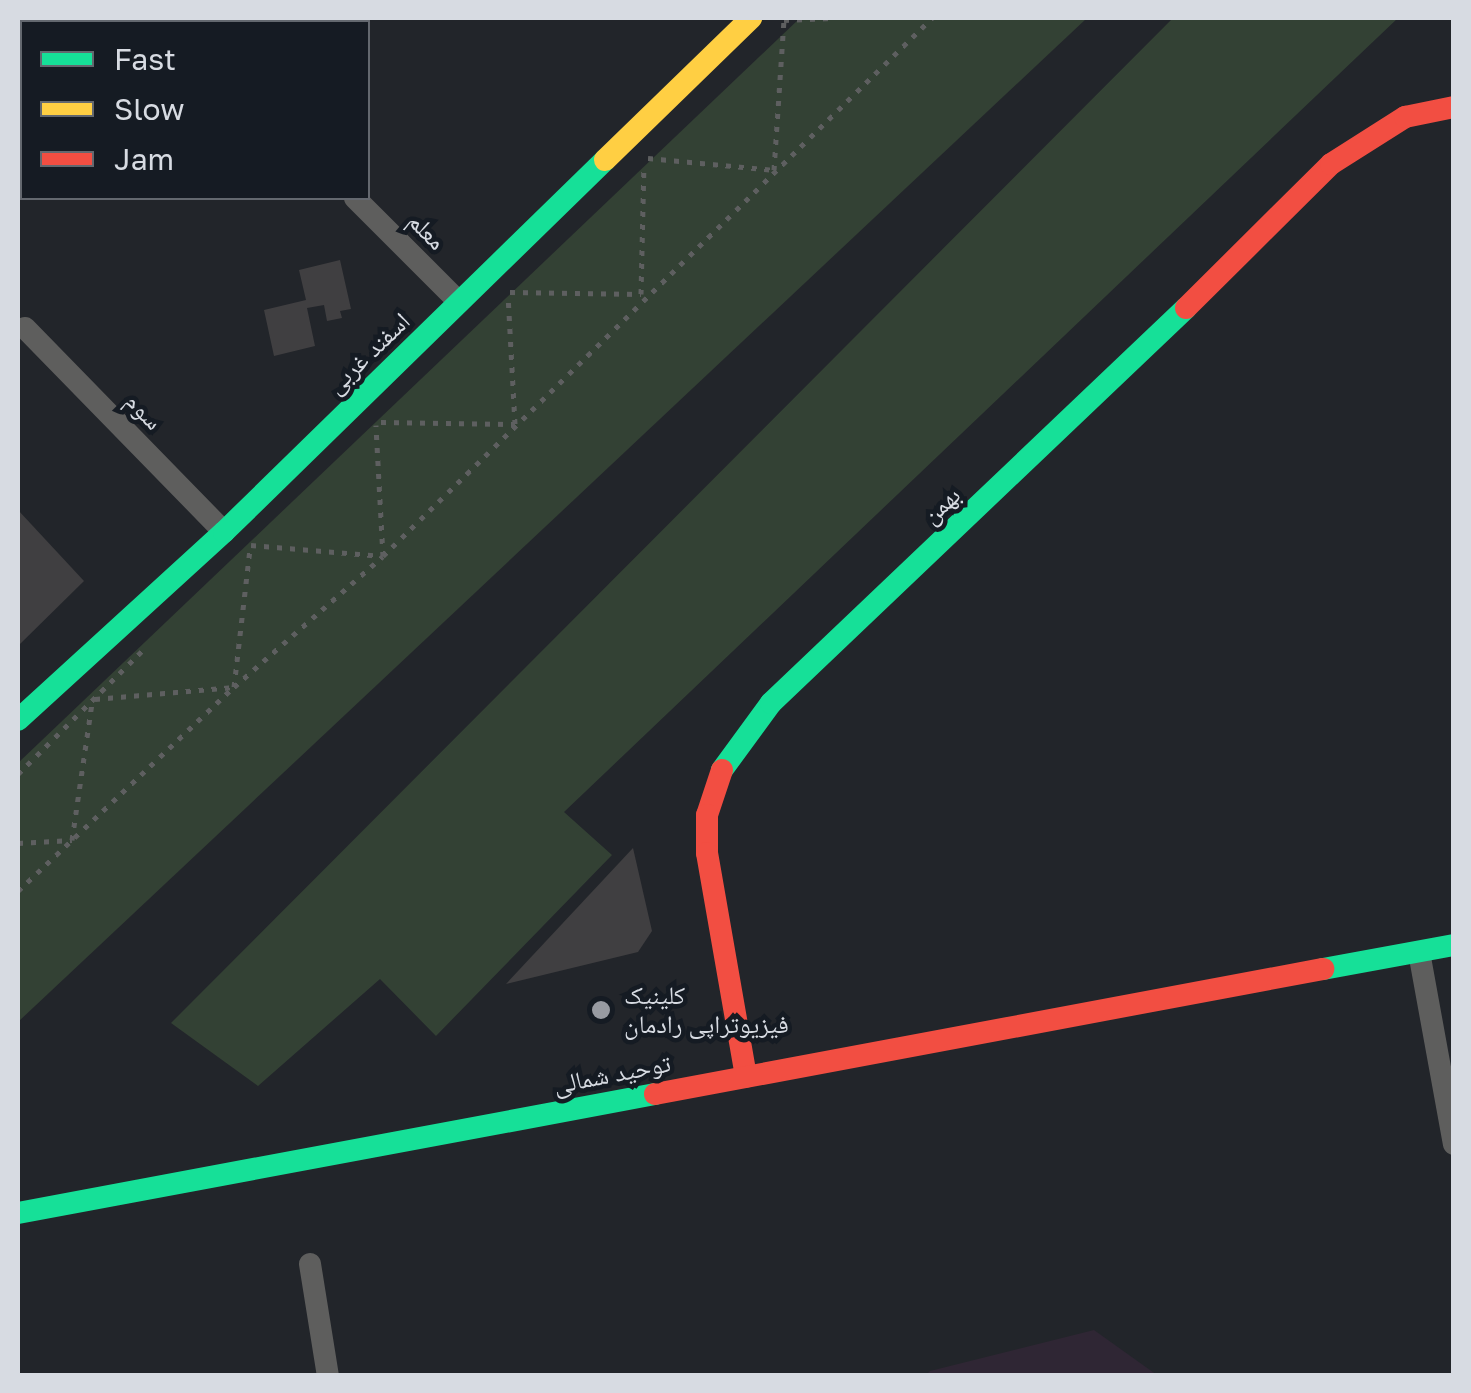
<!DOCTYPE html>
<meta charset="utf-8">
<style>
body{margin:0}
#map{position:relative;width:1471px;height:1393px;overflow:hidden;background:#22252a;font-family:"Golos Text","Noto Naskh Arabic",sans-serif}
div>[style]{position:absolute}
.education>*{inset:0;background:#2f2634}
.green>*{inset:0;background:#334134}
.building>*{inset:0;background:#403f41}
.path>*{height:5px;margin-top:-2.5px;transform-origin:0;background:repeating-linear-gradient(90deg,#5e5f60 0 5px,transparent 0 13px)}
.street>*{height:22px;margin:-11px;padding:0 11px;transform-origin:11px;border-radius:11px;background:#5e5e5d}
.fast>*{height:22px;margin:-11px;padding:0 11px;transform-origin:11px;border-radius:11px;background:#16e098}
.slow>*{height:22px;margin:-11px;padding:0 11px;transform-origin:11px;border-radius:11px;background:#ffcf43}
.jam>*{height:22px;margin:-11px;padding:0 11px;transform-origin:11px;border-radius:11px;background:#f24e42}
.dots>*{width:28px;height:28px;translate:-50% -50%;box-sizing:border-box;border:5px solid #151b23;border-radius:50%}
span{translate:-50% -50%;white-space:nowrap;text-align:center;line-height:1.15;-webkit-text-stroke:9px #151b23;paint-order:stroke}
.street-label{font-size:25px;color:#d7dbe2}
.poi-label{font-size:25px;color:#d7dbe2}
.left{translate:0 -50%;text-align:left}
.frame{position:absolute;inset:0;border:20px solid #d7dbe2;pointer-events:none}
.legend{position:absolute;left:20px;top:20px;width:350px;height:180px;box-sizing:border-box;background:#151b23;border:2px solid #63686f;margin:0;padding:12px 18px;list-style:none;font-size:30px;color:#d7dbe2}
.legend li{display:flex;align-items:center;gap:20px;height:50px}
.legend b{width:50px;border:2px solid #63686f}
</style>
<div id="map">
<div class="education">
<i style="clip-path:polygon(1094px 1330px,1157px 1375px,926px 1375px,930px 1371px)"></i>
</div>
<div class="green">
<i style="clip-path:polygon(800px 18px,1087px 18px,18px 1022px,18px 763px)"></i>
<i style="clip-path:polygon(1173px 18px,1398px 18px,564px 812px,612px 855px,436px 1036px,380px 979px,258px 1086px,171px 1023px)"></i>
</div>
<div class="building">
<i style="clip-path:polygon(340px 260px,351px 309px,340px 311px,342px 318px,327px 321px,324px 305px,307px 308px,315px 346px,274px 356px,264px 310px,306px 300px,299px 270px)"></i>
<i style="clip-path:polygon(18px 510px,84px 581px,18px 646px)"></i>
<i style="clip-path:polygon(633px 848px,652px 931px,638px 952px,506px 984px)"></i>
</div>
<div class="path">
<i style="left:784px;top:20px;width:48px;rotate:-2.4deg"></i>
<i style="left:648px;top:158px;width:127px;rotate:5.4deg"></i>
<i style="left:774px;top:170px;width:150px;rotate:-86.2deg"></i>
<i style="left:510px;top:292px;width:131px;rotate:0.9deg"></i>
<i style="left:641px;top:294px;width:129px;rotate:-88.7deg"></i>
<i style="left:381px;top:422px;width:134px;rotate:0.9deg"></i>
<i style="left:515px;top:424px;width:129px;rotate:-93.1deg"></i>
<i style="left:251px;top:545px;width:132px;rotate:4.8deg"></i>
<i style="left:383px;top:556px;width:131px;rotate:-93.1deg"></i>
<i style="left:95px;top:699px;width:140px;rotate:-4.9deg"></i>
<i style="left:234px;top:687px;width:140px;rotate:-83.4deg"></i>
<i style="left:18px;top:774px;width:180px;rotate:-44.8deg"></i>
<i style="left:18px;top:843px;width:54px;rotate:-3.2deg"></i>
<i style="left:72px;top:840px;width:138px;rotate:-81.7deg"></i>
<i style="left:18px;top:891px;width:297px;rotate:-43.4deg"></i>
<i style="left:234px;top:687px;width:198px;rotate:-41.3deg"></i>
<i style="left:383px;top:556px;width:769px;rotate:-44.42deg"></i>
</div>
<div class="street">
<i style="left:176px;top:18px;width:6px;rotate:39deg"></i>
<i style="left:130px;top:22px;width:6px;rotate:-39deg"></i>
<i style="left:18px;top:136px;width:6px;rotate:-51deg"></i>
<i style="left:355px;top:198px;width:147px;rotate:45deg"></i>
<i style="left:25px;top:328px;width:285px;rotate:45.7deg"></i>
<i style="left:1419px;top:952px;width:195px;rotate:79.7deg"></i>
<i style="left:310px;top:1264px;width:113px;rotate:80.9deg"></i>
</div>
<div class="fast">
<i style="left:18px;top:720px;width:279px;rotate:-42.4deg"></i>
<i style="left:224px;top:532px;width:532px;rotate:-44.32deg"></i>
<i style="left:722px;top:770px;width:83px;rotate:-53.8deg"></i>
<i style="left:771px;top:703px;width:573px;rotate:-43.59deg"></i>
<i style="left:1323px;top:969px;width:133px;rotate:-10.4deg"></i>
<i style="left:18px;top:1213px;width:648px;rotate:-10.58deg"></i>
</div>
<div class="slow">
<i style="left:605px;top:160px;width:204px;rotate:-44.2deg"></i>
</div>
<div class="jam">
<i style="left:1186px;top:308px;width:204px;rotate:-44.8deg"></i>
<i style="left:1331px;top:164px;width:88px;rotate:-32.4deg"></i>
<i style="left:1405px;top:117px;width:50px;rotate:-11.5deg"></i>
<i style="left:722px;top:770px;width:47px;rotate:108.4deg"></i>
<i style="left:707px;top:815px;width:38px;rotate:90deg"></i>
<i style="left:707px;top:853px;width:227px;rotate:80.1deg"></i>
<i style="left:655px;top:1094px;width:680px;rotate:-10.6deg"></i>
</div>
<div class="dots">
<i style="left:601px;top:1010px;background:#989ba2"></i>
</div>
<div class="street-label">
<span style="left:427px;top:231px;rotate:45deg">معلم</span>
<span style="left:368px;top:353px;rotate:-44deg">اسفند غربی</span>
<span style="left:144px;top:411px;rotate:46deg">سوم</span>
<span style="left:941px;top:505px;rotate:-43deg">بهمن</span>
<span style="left:612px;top:1074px;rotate:-11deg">توحید شمالی</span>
</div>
<div class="poi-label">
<span class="left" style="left:624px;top:1010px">کلینیک<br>فیزیوتراپی رادمان</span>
</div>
<div class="frame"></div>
<ul class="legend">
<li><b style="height:12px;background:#16e098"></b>Fast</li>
<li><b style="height:12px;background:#ffcf43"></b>Slow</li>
<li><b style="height:12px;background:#f24e42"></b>Jam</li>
</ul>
</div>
